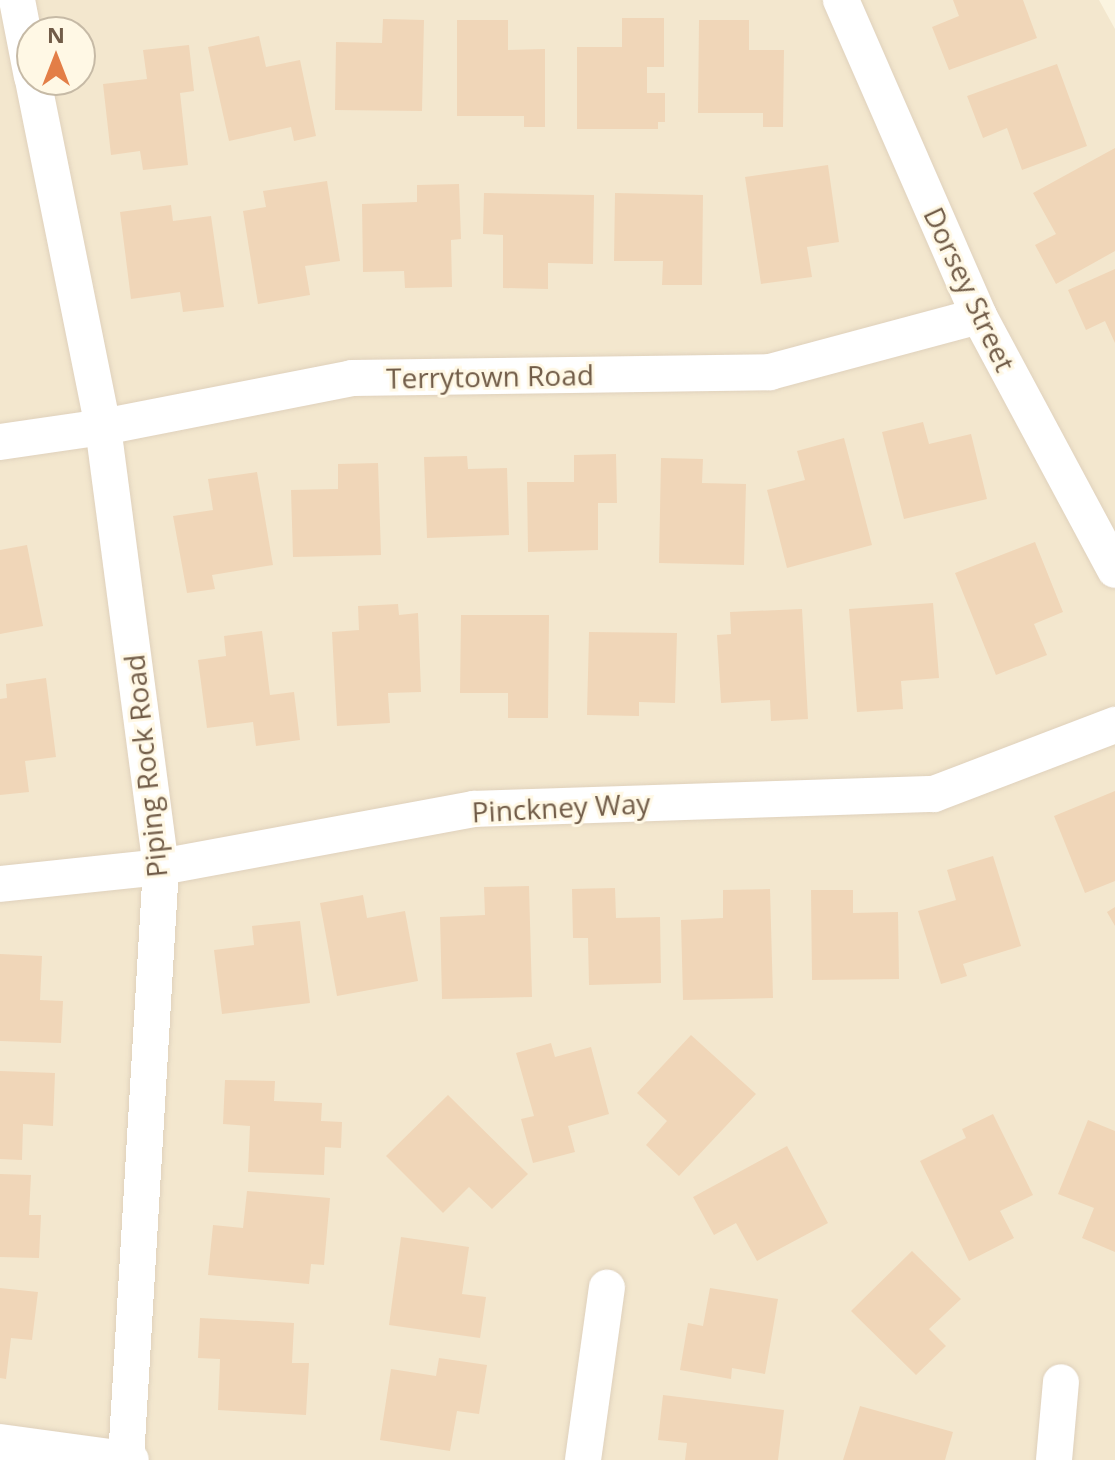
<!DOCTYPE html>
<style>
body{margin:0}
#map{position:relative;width:1115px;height:1460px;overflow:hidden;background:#fbf4e0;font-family:"Open Sans",sans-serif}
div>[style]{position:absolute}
.residential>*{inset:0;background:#f3e7ce}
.building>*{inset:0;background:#f0d6b8}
.roads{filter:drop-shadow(0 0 2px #dfd1bc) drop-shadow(0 0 2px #dfd1bc)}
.minor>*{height:36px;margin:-18px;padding:0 18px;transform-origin:18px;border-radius:18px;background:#fff}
span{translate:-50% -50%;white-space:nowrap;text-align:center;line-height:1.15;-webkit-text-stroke:6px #fff8e5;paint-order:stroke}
.street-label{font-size:28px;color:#715c48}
.north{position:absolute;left:16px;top:16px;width:80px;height:80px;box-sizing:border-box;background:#fff8e5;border:2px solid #c6baa6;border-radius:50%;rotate:0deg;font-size:22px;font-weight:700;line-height:32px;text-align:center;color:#715c48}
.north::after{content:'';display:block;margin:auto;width:28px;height:36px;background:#e37e47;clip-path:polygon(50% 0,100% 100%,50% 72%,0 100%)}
</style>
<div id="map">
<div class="residential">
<i style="clip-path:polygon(evenodd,0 0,1099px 0,1115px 29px,1115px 1460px,0 1460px,0 0,32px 32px,80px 32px,80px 80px,32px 80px,32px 32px)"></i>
</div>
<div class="building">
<i style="clip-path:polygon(953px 0,1023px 0,1037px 38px,949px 70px,932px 27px,959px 16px)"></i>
<i style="clip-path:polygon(622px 18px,664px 18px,664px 67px,647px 67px,647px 93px,665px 93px,665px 122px,658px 122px,658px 129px,577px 129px,577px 47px,622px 47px)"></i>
<i style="clip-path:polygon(383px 19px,424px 20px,422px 111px,335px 110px,336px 42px,382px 43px)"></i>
<i style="clip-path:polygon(457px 20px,508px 20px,508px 50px,545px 49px,545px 127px,524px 127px,524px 116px,457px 116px)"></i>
<i style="clip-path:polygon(699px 20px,749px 20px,749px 50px,784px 50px,783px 127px,763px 127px,763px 113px,698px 113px)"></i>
<i style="clip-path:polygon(259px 36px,266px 67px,300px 60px,316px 136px,294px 141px,291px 127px,229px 141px,208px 47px)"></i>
<i style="clip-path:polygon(189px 45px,194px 91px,180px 93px,188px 165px,143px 170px,140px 151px,111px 155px,103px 84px,147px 79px,143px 50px)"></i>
<i style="clip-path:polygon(1057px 64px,1087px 146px,1022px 170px,1007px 128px,983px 138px,967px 96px)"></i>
<i style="clip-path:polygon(1115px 148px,1115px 251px,1056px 284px,1035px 245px,1056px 234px,1033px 193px)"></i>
<i style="clip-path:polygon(828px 165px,839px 242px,807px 247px,812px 277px,761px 284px,745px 177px)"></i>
<i style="clip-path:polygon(327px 181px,340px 261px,305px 266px,310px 295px,258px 304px,243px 211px,266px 207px,263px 191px)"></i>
<i style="clip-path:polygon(459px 184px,461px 239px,451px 240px,452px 287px,405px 288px,404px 271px,363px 272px,362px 204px,417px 202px,417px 185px)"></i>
<i style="clip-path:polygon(484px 193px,594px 195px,593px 264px,548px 263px,548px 289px,503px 288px,503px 235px,483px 234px)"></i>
<i style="clip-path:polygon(615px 193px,703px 195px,702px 285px,662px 285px,663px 261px,614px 261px)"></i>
<i style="clip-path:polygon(171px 205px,173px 221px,211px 216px,224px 307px,183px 312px,180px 292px,131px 299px,120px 212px)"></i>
<i style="clip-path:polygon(1115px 269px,1115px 343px,1105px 321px,1086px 330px,1068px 290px)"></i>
<i style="clip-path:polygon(923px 422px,929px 444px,971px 434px,987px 499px,904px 519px,882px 432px)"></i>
<i style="clip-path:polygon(844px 438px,872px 545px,787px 568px,767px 490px,805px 480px,797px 451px)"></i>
<i style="clip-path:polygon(616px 454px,617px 503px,598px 503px,598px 550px,528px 552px,527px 482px,574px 482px,574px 455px)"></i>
<i style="clip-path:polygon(467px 456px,468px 469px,507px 468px,509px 535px,427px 538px,424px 457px)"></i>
<i style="clip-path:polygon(661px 458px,703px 459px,702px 483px,746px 484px,744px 565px,659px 563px)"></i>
<i style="clip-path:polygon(378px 463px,381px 555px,293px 557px,291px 490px,338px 489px,338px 464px)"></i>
<i style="clip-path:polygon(257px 472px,273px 565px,212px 575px,215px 589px,187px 593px,173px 516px,213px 510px,208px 479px)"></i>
<i style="clip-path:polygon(1035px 542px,1063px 612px,1034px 624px,1047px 655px,996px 675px,955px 573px)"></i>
<i style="clip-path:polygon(27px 545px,43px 626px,0 634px,0 550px)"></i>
<i style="clip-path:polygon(933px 603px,939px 678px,901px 681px,903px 709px,857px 712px,849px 609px)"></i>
<i style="clip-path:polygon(398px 604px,399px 615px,418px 613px,421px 692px,388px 693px,390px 723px,337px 726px,332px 632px,359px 630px,358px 606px)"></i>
<i style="clip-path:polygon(802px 609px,808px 719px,771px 721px,770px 700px,721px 703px,717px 635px,731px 634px,730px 612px)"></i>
<i style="clip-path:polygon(461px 615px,549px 615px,548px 718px,508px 718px,508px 693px,460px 693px)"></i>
<i style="clip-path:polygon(262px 631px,270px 695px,294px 692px,300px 740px,256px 746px,253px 722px,207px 728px,198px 660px,226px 656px,224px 636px)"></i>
<i style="clip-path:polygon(589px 632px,677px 633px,675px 703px,639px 702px,639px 716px,587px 715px)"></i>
<i style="clip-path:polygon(46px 678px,56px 757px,25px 761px,29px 792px,0 795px,0 699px,7px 698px,6px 684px)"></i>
<i style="clip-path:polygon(1115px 791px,1115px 881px,1085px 893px,1054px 816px)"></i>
<i style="clip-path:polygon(993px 856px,1021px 946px,963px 964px,967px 976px,941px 984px,918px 911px,956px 900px,947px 870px)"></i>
<i style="clip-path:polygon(529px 886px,532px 997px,442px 999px,440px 917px,485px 915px,484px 887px)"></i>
<i style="clip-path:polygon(615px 888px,616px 918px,660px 917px,661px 983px,589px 985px,588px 938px,573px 938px,572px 889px)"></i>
<i style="clip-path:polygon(770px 889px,773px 998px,683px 1000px,681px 920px,723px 918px,723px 890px)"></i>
<i style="clip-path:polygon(811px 890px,853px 890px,853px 913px,898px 912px,899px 979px,812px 980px)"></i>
<i style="clip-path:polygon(363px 895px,367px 918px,405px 911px,418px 981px,337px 996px,320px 903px)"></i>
<i style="clip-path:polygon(1115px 907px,1115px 926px,1107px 912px)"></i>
<i style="clip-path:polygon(300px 921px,310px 1003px,222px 1014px,214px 950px,254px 945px,252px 926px)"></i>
<i style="clip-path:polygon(0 954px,42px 956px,40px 1000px,63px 1001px,61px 1043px,0 1041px)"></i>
<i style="clip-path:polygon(691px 1035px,756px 1094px,679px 1176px,646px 1145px,667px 1121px,637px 1093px)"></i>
<i style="clip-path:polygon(551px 1043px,555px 1057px,591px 1047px,609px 1114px,568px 1126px,575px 1152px,533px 1163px,521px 1119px,534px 1116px,516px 1053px)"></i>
<i style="clip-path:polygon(0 1071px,55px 1073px,53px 1126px,23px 1124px,22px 1160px,0 1159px)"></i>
<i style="clip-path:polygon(225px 1080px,275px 1081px,274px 1101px,322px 1103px,321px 1121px,342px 1122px,341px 1148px,325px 1147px,324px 1175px,248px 1172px,250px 1126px,223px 1124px)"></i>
<i style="clip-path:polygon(448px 1095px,528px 1174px,492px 1209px,469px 1187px,443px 1213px,386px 1156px)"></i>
<i style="clip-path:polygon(993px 1114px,1033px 1195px,1000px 1211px,1014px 1238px,969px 1261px,920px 1161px,966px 1138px,962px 1129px)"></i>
<i style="clip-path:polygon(1088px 1120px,1115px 1131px,1115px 1252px,1082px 1238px,1094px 1208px,1058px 1194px)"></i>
<i style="clip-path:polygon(787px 1146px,828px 1223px,757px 1261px,736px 1223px,714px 1235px,693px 1197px)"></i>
<i style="clip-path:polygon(0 1174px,31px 1175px,29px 1215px,41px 1215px,39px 1258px,0 1257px)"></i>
<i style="clip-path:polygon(247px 1191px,330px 1198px,324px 1265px,311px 1264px,309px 1284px,208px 1275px,213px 1225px,243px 1228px)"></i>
<i style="clip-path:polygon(401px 1237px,469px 1247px,462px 1294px,486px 1297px,480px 1338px,389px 1325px)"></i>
<i style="clip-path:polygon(912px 1251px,961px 1299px,929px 1329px,946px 1346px,916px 1375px,851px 1311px)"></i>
<i style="clip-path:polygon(0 1288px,38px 1292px,32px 1340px,11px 1338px,6px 1379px,0 1378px)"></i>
<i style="clip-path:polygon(710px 1288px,778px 1299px,765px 1374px,732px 1368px,731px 1379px,680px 1370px,688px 1323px,703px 1326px)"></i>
<i style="clip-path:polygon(200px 1318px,294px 1323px,292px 1363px,309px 1363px,306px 1415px,218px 1410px,220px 1359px,198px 1358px)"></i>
<i style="clip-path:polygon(439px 1358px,487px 1365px,479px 1414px,457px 1411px,450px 1451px,380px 1440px,391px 1369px,436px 1376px)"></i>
<i style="clip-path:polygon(663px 1395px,784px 1410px,778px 1460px,685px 1460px,687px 1443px,658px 1440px)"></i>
<i style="clip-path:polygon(860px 1406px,953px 1432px,945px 1460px,843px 1460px)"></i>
</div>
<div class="roads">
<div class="minor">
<i style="left:17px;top:0;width:78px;rotate:79deg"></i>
<i style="left:841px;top:0;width:345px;rotate:66.4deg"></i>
<i style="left:979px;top:316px;width:288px;rotate:61.8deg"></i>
<i style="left:33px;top:80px;width:354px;rotate:78.6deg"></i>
<i style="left:103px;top:427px;width:444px;rotate:82.5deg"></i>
<i style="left:161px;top:867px;width:593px;rotate:93.38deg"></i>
<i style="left:0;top:442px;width:104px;rotate:-8.3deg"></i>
<i style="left:103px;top:427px;width:254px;rotate:-11.1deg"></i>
<i style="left:352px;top:378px;width:418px;rotate:-0.8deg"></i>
<i style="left:770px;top:372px;width:216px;rotate:-15deg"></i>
<i style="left:0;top:884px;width:162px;rotate:-6deg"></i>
<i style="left:161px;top:867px;width:318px;rotate:-10.5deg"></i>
<i style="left:474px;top:809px;width:460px;rotate:-1.9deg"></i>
<i style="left:934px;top:794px;width:194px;rotate:-20.9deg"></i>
<i style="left:0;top:1442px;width:132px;rotate:7.8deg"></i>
<i style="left:583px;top:1460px;width:174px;rotate:-82.1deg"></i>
<i style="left:1054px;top:1460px;width:78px;rotate:-84.9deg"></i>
</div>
</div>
<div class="street-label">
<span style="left:970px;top:289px;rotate:65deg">Dorsey Street</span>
<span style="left:490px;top:376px;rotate:-1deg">Terrytown Road</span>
<span style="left:145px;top:766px;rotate:-96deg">Piping Rock Road</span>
<span style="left:561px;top:807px;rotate:-3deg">Pinckney Way</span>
</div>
<div class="north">N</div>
</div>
